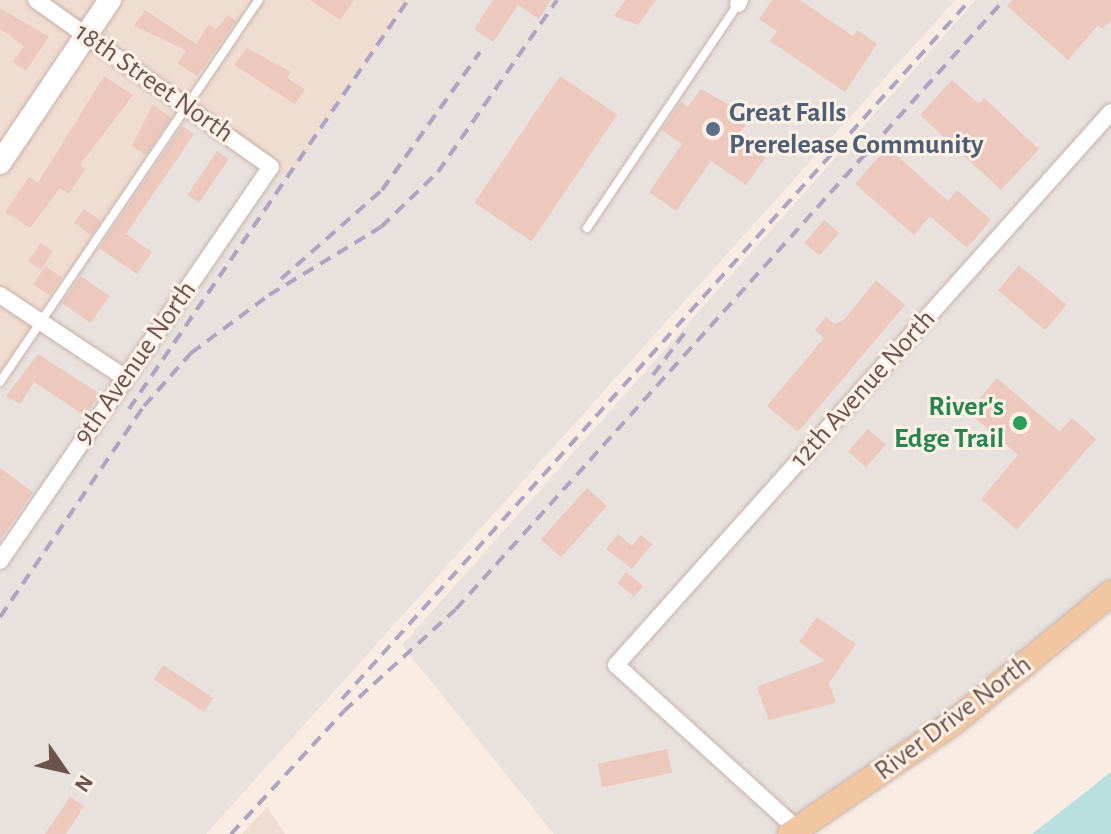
<!DOCTYPE html>
<style>
body{margin:0}
#map{position:relative;width:1111px;height:834px;overflow:hidden;background:#f9ece2;font-family:"Alegreya Sans",sans-serif}
div>[style]{position:absolute}
.residential>*{inset:0;background:#f0ddd2}
.industrial>*{inset:0;background:#e9e1dd}
.water>*{inset:0;background:#b9e0df}
.building>*{inset:0;background:#ecc8bd;transform-origin:0 0}
.roads{filter:drop-shadow(0 0 2px #c8b3ab) drop-shadow(0 0 2px #c8b3ab)}
.lane>*{height:8px;margin:-4px;padding:0 4px;transform-origin:4px;border-radius:4px;background:#fff}
.street>*{height:16px;margin:-8px;padding:0 8px;transform-origin:8px;border-radius:8px;background:#fff}
.secondary>*{height:22px;margin:-11px;padding:0 11px;transform-origin:11px;border-radius:11px;background:#fff}
.primary>*{height:24px;margin:-12px;padding:0 12px;transform-origin:12px;border-radius:12px;background:#f2c6a1}
.rail>*{height:4px;margin-top:-2px;transform-origin:0;background:repeating-linear-gradient(90deg,#aea3c1 0 12px,transparent 0 20px)}
.dots>*{width:22px;height:22px;translate:-50% -50%;box-sizing:border-box;border:4px solid #fdf1e8;border-radius:50%}
span{translate:-50% -50%;white-space:nowrap;text-align:center;line-height:1.15;-webkit-text-stroke:6px #fdf1e8;paint-order:stroke}
.street-label{font-size:28px;color:#6e524c}
.service-label{font-size:28px;color:#4e5e75;font-weight:700}
.left{translate:0 -50%;text-align:left}
.leisure-label{font-size:28px;color:#27864d;font-weight:700}
.right{translate:-100% -50%;text-align:right}
.north{position:absolute;left:24px;top:730px;width:80px;height:80px;-webkit-text-stroke:6px #fdf1e8;paint-order:stroke;rotate:124deg;font-size:22px;font-weight:700;line-height:32px;text-align:center;color:#6e524c}
.north::after{content:'';display:block;margin:auto;width:28px;height:36px;background:#6e524c;clip-path:polygon(50% 0,100% 100%,50% 72%,0 100%)}
</style>
<div id="map">
<div class="residential">
<i style="clip-path:polygon(0 0,408px 0,287px 177px,271px 167px,0 382px)"></i>
<i style="clip-path:polygon(267px 807px,285px 834px,242px 834px)"></i>
</div>
<div class="industrial">
<i style="clip-path:polygon(408px 0,955px 0,206px 834px,0 834px,0 382px,186px 105px,287px 177px)"></i>
<i style="clip-path:polygon(976px 0,1111px 0,1111px 593px,789px 834px,554px 834px,402px 645px)"></i>
</div>
<div class="water">
<i style="clip-path:polygon(1111px 772px,1111px 834px,1032px 834px)"></i>
</div>
<div class="building">
<i style="clip-path:polygon(310px 0,354px 0,340px 20px)"></i>
<i style="clip-path:polygon(493px 0,551px 0,539px 19px,518px 5px,493px 42px,474px 29px)"></i>
<i style="clip-path:polygon(626px 0,656px 0,638px 25px,614px 16px)"></i>
<i style="clip-path:polygon(772px 0,800px 0,853px 36px,857px 30px,877px 44px,845px 92px,770px 41px,777px 31px,759px 19px)"></i>
<i style="clip-path:polygon(1012px 0,1111px 0,1111px 20px,1102px 29px,1098px 25px,1068px 60px,1007px 6px)"></i>
<i style="clip-path:polygon(0 8px,49px 37px,26px 71px,13px 62px,24px 46px,0 29px)"></i>
<i style="clip-path:polygon(145px 10px,196px 44px,209px 24px,216px 29px,228px 15px,236px 21px,197px 76px,177px 63px,186px 50px,134px 26px)"></i>
<i style="clip-path:polygon(247px 48px,291px 72px,287px 78px,305px 89px,295px 104px,234px 65px)"></i>
<i style="clip-path:polygon(104px 76px,133px 95px,80px 165px,85px 169px,69px 194px,60px 188px,30px 228px,5px 212px,29px 177px,38px 183px)"></i>
<i style="left:560px;top:76px;width:69px;height:153px;rotate:34deg"></i>
<i style="clip-path:polygon(952px 80px,979px 104px,984px 98px,1039px 149px,1001px 190px,920px 115px)"></i>
<i style="clip-path:polygon(701px 89px,751px 117px,736px 138px,765px 158px,746px 185px,711px 161px,676px 211px,649px 192px,682px 144px,662px 130px,681px 102px,688px 107px)"></i>
<i style="clip-path:polygon(153px 104px,171px 118px,146px 155px,132px 146px)"></i>
<i style="clip-path:polygon(182px 126px,194px 134px,126px 234px,152px 252px,137px 274px,99px 248px)"></i>
<i style="clip-path:polygon(887px 147px,948px 201px,957px 190px,991px 220px,967px 248px,930px 216px,914px 235px,855px 184px)"></i>
<i style="left:217px;top:151px;width:14px;height:53px;rotate:34deg"></i>
<i style="left:84px;top:209px;width:21px;height:17px;rotate:35deg"></i>
<i style="left:824px;top:220px;width:20px;height:30px;rotate:41deg"></i>
<i style="left:40px;top:243px;width:15px;height:22px;rotate:32deg"></i>
<i style="left:1019px;top:265px;width:62px;height:33px;rotate:40deg"></i>
<i style="left:45px;top:266px;width:20px;height:22px;rotate:33deg"></i>
<i style="left:81px;top:276px;width:35px;height:33px;rotate:35deg"></i>
<i style="clip-path:polygon(876px 280px,905px 305px,798px 432px,767px 406px,824px 338px,815px 330px,826px 317px,834px 324px,843px 321px)"></i>
<i style="clip-path:polygon(38px 354px,100px 394px,85px 416px,34px 382px,20px 404px,6px 396px)"></i>
<i style="clip-path:polygon(997px 378px,1060px 432px,1072px 418px,1096px 439px,1017px 530px,981px 499px,1018px 455px,968px 412px)"></i>
<i style="left:868px;top:429px;width:24px;height:30px;rotate:42deg"></i>
<i style="clip-path:polygon(0 468px,33px 492px,0 540px)"></i>
<i style="left:587px;top:488px;width:27px;height:69px;rotate:42deg"></i>
<i style="clip-path:polygon(618px 534px,632px 546px,641px 535px,652px 544px,632px 569px,606px 549px)"></i>
<i style="left:626px;top:572px;width:22px;height:14px;rotate:39deg"></i>
<i style="clip-path:polygon(817px 617px,856px 644px,829px 683px,836px 703px,769px 720px,757px 687px,825px 661px,799px 642px)"></i>
<i style="left:163px;top:665px;width:60px;height:17px;rotate:33deg"></i>
<i style="left:667px;top:749px;width:24px;height:71px;rotate:78deg"></i>
<i style="clip-path:polygon(70px 797px,84px 806px,66px 834px,45px 834px)"></i>
</div>
<div class="roads">
<div class="lane">
<i style="left:587px;top:228px;width:270px;rotate:-56deg"></i>
<i style="left:0;top:382px;width:462px;rotate:-55.9deg"></i>
</div>
<div class="street">
<i style="left:738px;top:4px;width:4px;rotate:-63deg"></i>
<i style="left:0;top:295px;width:149px;rotate:33.5deg"></i>
<i style="left:0;top:561px;width:478px;rotate:-55.5deg"></i>
<i style="left:271px;top:167px;width:288px;rotate:-144.6deg"></i>
<i style="left:797px;top:829px;width:244px;rotate:-137.8deg"></i>
<i style="left:616px;top:665px;width:742px;rotate:-48.17deg"></i>
</div>
<div class="secondary">
<i style="left:0;top:163px;width:197px;rotate:-56deg"></i>
</div>
<div class="primary">
<i style="left:790px;top:834px;width:197px;rotate:-34.3deg"></i>
<i style="left:953px;top:723px;width:205px;rotate:-39.4deg"></i>
</div>
</div>
<div class="rail">
<i style="left:281px;top:279px;width:135px;rotate:-41.4deg"></i>
<i style="left:382px;top:190px;width:169px;rotate:-54.6deg"></i>
<i style="left:653px;top:375px;width:55px;rotate:-53.1deg"></i>
<i style="left:129px;top:409px;width:495px;rotate:-55.7deg"></i>
<i style="left:0;top:617px;width:255px;rotate:-55.7deg"></i>
<i style="left:144px;top:406px;width:71px;rotate:-48.4deg"></i>
<i style="left:191px;top:353px;width:97px;rotate:-36.6deg"></i>
<i style="left:269px;top:295px;width:131px;rotate:-31.3deg"></i>
<i style="left:381px;top:227px;width:79px;rotate:-44deg"></i>
<i style="left:438px;top:172px;width:209px;rotate:-55.3deg"></i>
<i style="left:342px;top:699px;width:940px;rotate:-48.06deg"></i>
<i style="left:231px;top:834px;width:167px;rotate:-47.4deg"></i>
<i style="left:344px;top:711px;width:151px;rotate:-42.3deg"></i>
<i style="left:456px;top:609px;width:819px;rotate:-48.02deg"></i>
</div>
<div class="dots">
<i style="left:713px;top:129px;background:#5c6f8a"></i>
<i style="left:1020px;top:423px;background:#2e9e5b"></i>
</div>
<div class="street-label">
<span style="left:154px;top:83px;rotate:35deg">18th Street North</span>
<span style="left:135px;top:363px;rotate:-55deg">9th Avenue North</span>
<span style="left:863px;top:389px;rotate:-48deg">12th Avenue North</span>
<span style="left:953px;top:718px;rotate:-37deg">River Drive North</span>
</div>
<div class="service-label">
<span class="left" style="left:729px;top:129px">Great Falls<br>Prerelease Community</span>
</div>
<div class="leisure-label">
<span class="right" style="left:1004px;top:423px">River's<br>Edge Trail</span>
</div>
<div class="north">N</div>
</div>
